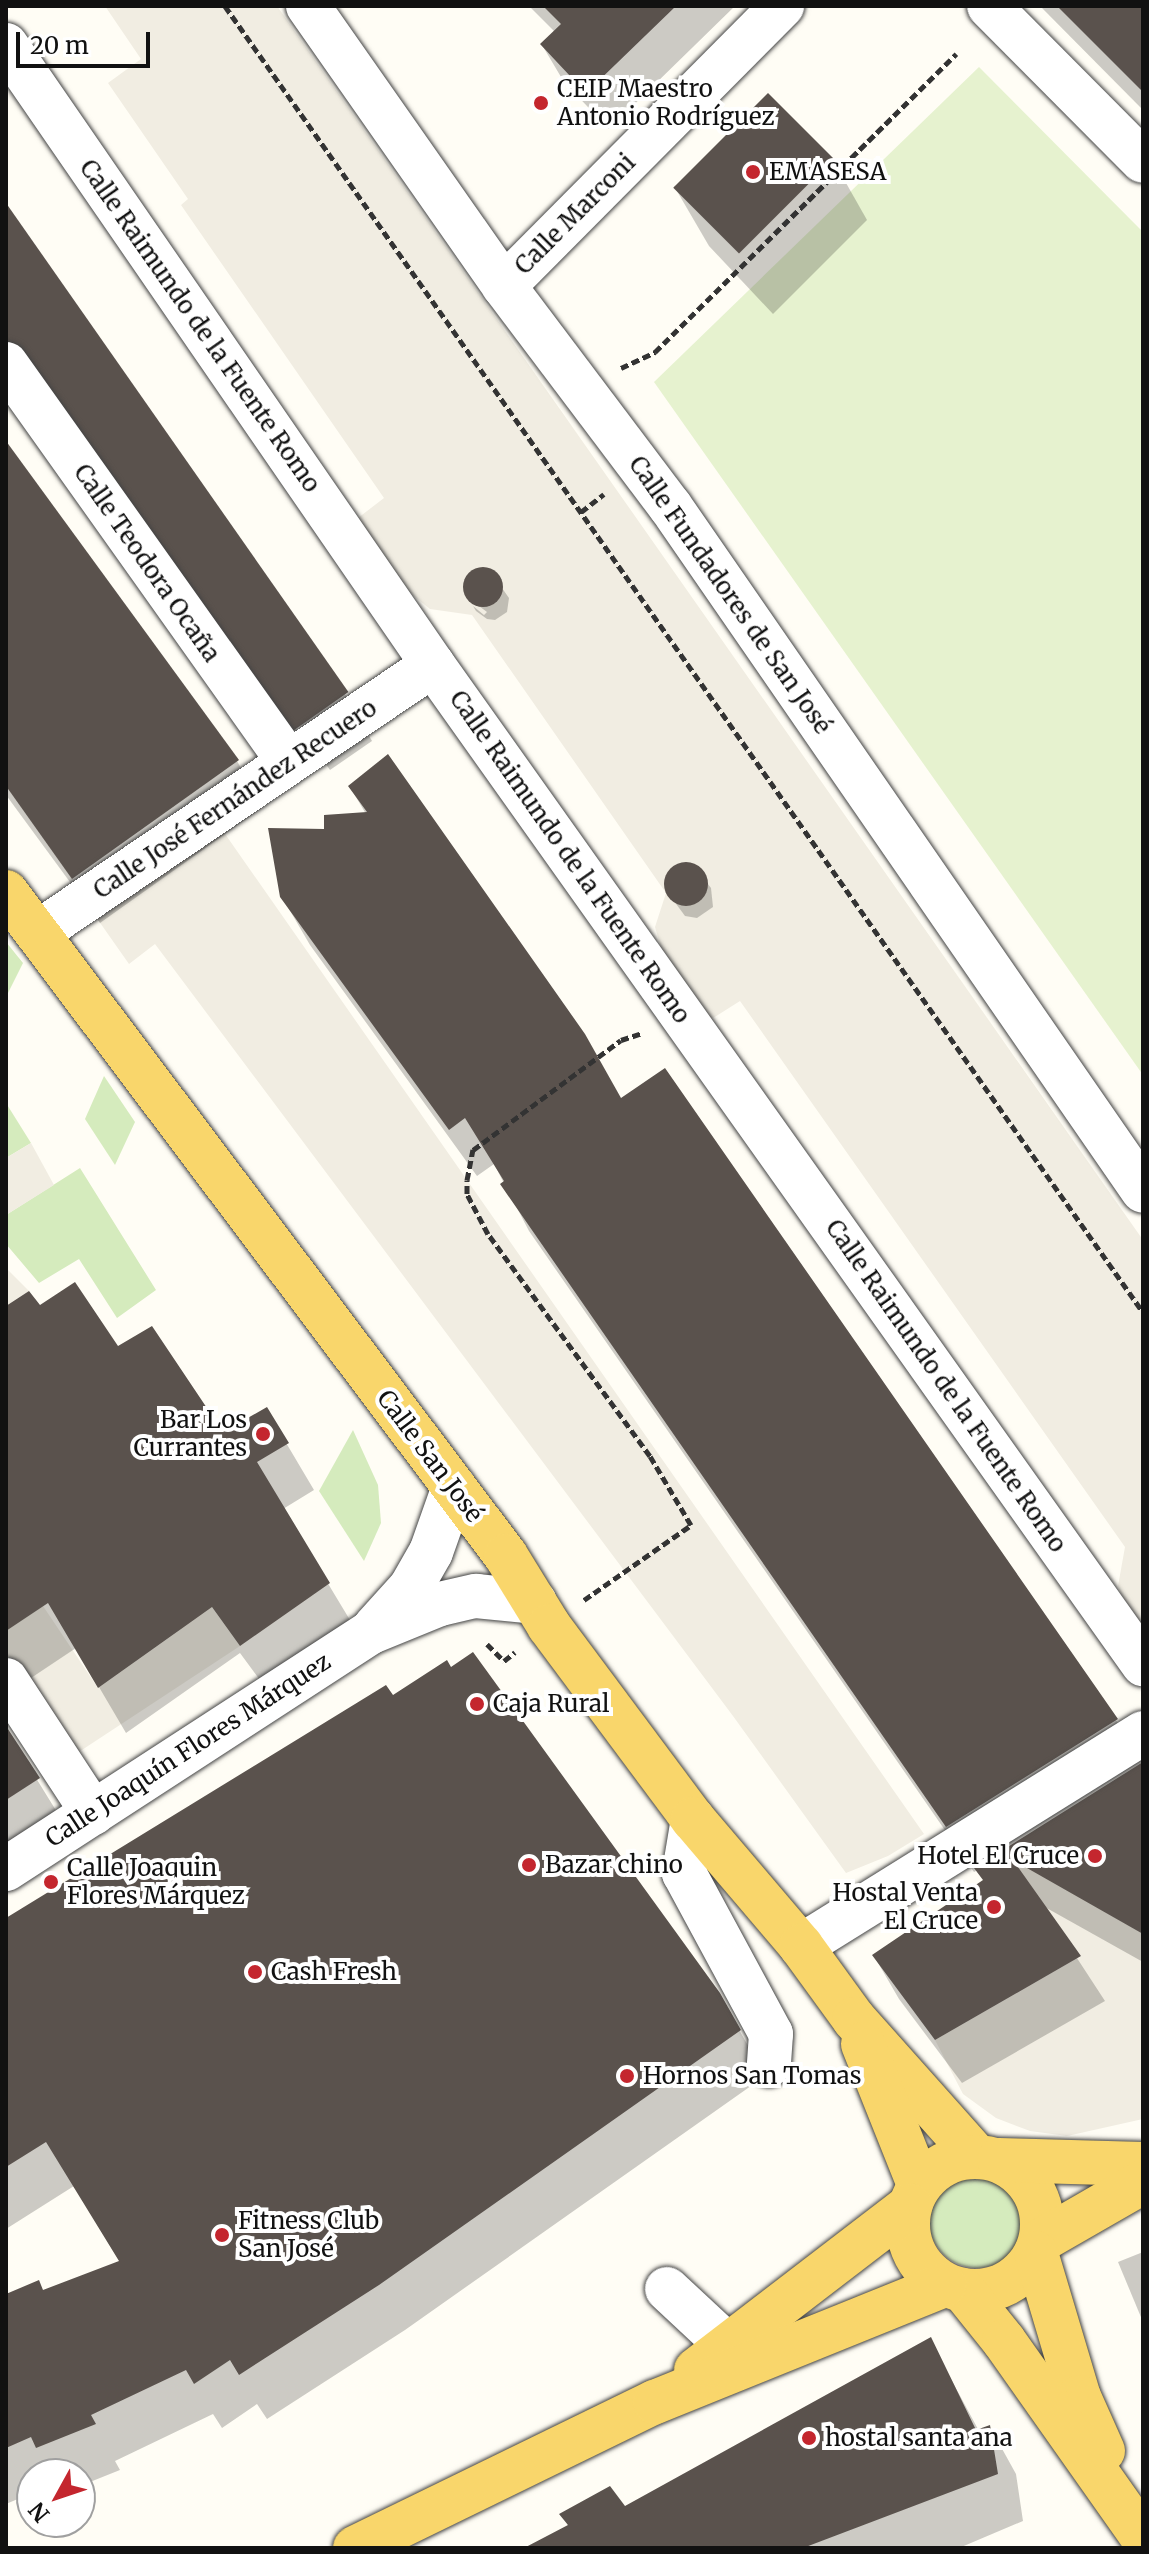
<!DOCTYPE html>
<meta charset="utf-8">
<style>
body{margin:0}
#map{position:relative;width:1149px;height:2554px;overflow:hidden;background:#fffdf5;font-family:Merriweather,serif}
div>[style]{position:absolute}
.green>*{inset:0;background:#d5ebbd}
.round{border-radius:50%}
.pitch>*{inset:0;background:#e6f2cf}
.plaza>*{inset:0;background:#f1ede2}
.shadow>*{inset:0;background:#0003}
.building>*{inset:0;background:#5a524d;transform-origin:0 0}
.path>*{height:5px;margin-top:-2.5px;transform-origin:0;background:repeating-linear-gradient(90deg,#333 0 8px,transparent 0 12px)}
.roads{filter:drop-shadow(0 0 2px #444) drop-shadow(0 0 2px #444)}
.minor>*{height:44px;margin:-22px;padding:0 22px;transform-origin:22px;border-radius:22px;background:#fff}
.major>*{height:44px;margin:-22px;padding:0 22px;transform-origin:22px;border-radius:22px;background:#f9d66b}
.major>.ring{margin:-22px;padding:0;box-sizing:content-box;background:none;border:44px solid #f9d66b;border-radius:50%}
.dots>*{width:22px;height:22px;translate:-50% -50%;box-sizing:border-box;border:4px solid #fff;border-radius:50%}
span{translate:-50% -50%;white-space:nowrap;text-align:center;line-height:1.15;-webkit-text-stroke:8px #fff;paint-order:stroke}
.poi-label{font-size:24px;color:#111}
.left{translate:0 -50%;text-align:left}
.right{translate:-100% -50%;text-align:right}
.street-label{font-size:24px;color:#111}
.frame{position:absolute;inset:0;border:8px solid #111;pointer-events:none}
.north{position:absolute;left:16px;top:2458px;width:80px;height:80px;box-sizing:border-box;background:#fff;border:2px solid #a0a0a0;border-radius:50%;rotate:230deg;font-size:22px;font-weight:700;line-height:32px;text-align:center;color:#111}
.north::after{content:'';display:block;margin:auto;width:28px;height:36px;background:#c4262e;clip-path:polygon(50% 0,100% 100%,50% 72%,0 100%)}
.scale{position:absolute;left:16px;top:32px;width:134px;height:36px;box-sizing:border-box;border:4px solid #111;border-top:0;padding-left:10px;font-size:24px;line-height:28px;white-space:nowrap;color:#111;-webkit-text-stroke:6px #fff;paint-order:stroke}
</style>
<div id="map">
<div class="green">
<i style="clip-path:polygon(6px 942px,23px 963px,6px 997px)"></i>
<i style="clip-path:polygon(104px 1076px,135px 1122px,115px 1165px,85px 1119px)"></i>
<i style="clip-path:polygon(6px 1103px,31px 1143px,6px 1158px)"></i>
<i style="clip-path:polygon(80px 1168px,156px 1290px,117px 1318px,79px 1259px,39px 1283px,6px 1244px,6px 1215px)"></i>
<i style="clip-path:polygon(353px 1430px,378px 1485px,381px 1523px,364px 1561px,319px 1491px)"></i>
<i class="round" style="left:929px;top:2172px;width:96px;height:96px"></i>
</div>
<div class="pitch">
<i style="clip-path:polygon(979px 67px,1143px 232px,1143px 1075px,654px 382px)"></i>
</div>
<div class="plaza">
<i style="clip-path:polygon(105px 6px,277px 6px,1143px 1240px,1143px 1637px,1129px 1618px,1118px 1586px,1125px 1547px,740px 1001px,710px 1020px,664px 958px,655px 927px,666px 893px,472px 615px,430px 609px,410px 593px,358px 518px,384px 498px,181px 205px,188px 199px,108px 83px,141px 59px)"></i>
<i style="clip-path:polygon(223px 831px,467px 1180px,924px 1834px,888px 1856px,846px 1873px,733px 1716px,155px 944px,129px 964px,96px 917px)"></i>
<i style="clip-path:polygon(31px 1143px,54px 1185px,6px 1215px,6px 1158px)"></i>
<i style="clip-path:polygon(6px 1268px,29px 1291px,6px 1306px)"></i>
<i style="clip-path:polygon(185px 1570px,240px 1646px,56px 1767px,6px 1703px,6px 1631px,43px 1606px,98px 1688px,177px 1632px)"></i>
<i style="clip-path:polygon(1038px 1840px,1085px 1900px,1143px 1934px,1143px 2119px,1067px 2136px,1030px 2131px,996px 2118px,963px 2094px,935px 2040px,1081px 1956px,1012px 1860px)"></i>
</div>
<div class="shadow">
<i style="clip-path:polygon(529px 6px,735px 6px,609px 129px,564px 82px,542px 45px,555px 32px)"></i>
<i style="clip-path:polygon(1040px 6px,1143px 6px,1143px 110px)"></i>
<i style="clip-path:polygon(833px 160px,867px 220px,773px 314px,709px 246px,674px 186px)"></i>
<i style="clip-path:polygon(6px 206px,345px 694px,372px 741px,330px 770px,6px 305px)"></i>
<i style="clip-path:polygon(6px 445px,237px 761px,263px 807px,100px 923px,6px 795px)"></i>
<i style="clip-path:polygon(479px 570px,490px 571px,509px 598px,507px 612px,495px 620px,487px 619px,476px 611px,473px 606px,484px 615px,487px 612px,468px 598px,466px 581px)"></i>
<i style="clip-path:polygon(350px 787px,621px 1101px,665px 1070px,1116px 1720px,1143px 1765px,1143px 1962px,1043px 1906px,1105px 2001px,962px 2083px,899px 1999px,874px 1956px,984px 1881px,978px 1870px,974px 1872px,529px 1231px,494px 1164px,477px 1176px,310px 945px,282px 897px,271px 830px,326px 831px,366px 814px)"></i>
<i style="clip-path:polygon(681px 865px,694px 866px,711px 888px,713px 907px,697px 918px,685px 916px,668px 893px,667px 880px)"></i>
<i style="clip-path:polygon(40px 1307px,118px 1349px,223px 1435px,266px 1409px,314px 1490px,283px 1509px,356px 1630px,268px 1691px,240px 1653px,126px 1733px,76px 1648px,25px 1682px,6px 1653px,6px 1308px)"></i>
<i style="clip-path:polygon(392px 1698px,719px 1994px,765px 2076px,405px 2330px,267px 2419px,257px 2404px,222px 2428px,213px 2414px,115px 2461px,120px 2470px,80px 2486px,80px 2474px,32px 2474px,32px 2493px,6px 2504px,6px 2296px,43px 2292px,120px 2262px,74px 2186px,6px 2229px,6px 1920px)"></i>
<i style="clip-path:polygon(6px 1717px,10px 1736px,65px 1825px,6px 1865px)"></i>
<i style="clip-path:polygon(1143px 2252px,1143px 2322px,1118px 2262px)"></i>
<i style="clip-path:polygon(930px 2340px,979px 2431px,990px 2427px,1016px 2474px,1023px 2521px,959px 2548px,528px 2548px,569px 2527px,562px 2515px,624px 2509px)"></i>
</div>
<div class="building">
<i style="clip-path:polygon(543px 6px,676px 6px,586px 93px,540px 44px,561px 24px)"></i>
<i style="clip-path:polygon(1057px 6px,1143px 6px,1143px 92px)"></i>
<i style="left:768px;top:93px;width:93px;height:134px;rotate:45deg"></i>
<i style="left:6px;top:203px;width:597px;height:97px;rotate:55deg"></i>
<i style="clip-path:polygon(6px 441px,239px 760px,72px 879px,6px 786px)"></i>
<i class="round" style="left:463px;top:567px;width:40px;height:40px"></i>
<i style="clip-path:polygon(388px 754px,585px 1034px,621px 1098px,665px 1068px,1118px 1719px,946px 1827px,500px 1184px,504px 1181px,465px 1118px,449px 1130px,280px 897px,268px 828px,324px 829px,324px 815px,367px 812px,348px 786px)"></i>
<i class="round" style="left:664px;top:862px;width:44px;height:44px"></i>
<i style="clip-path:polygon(75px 1282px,118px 1346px,152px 1326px,223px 1432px,267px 1407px,289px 1443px,257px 1462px,330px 1583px,240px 1646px,212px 1607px,98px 1688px,48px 1603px,6px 1631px,6px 1306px,29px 1291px,40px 1305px)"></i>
<i style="clip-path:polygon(473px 1652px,720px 1993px,741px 2030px,379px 2285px,239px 2375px,230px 2360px,194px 2384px,186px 2370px,91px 2415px,96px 2424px,36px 2448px,31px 2437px,6px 2448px,6px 2294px,39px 2280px,43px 2290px,119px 2261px,46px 2142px,6px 2167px,6px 1918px,386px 1685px,393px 1695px,447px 1660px,451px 1667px)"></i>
<i style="clip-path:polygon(6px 1726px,40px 1778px,6px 1800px)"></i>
<i style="clip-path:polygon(1143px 1762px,1143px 1934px,1013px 1860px,1081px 1956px,935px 2040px,872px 1955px,983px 1880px,974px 1868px)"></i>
<i style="clip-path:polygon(931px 2337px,976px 2430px,990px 2425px,998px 2474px,803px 2548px,524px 2548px,568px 2525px,559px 2514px,610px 2486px,625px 2506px)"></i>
</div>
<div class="path">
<i style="left:225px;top:6px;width:1596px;rotate:54.9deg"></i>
<i style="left:621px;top:368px;width:38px;rotate:-25deg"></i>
<i style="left:655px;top:352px;width:424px;rotate:-44.7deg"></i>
<i style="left:581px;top:512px;width:29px;rotate:-38deg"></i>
<i style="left:584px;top:1600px;width:131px;rotate:-35deg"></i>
<i style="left:691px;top:1525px;width:80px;rotate:-120.7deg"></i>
<i style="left:650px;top:1456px;width:275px;rotate:-126.1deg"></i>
<i style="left:488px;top:1234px;width:45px;rotate:-117.7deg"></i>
<i style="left:467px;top:1194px;width:14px;rotate:-90deg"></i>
<i style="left:467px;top:1180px;width:31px;rotate:-79deg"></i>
<i style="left:473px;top:1150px;width:184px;rotate:-36.6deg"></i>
<i style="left:621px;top:1040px;width:22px;rotate:-18deg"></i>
<i style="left:487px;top:1644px;width:24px;rotate:45deg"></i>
<i style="left:504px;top:1661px;width:14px;rotate:-39deg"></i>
</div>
<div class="roads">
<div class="minor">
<i style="left:308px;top:6px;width:342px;rotate:55deg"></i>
<i style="left:504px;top:286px;width:276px;rotate:53deg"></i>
<i style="left:670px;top:506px;width:832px;rotate:55.37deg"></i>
<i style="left:989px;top:6px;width:218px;rotate:45.2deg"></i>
<i style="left:6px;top:45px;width:753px;rotate:55.44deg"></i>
<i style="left:433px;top:665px;width:1226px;rotate:54.6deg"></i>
<i style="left:504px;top:286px;width:395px;rotate:-45.2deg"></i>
<i style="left:6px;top:364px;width:487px;rotate:54.6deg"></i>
<i style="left:37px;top:933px;width:478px;rotate:-34.1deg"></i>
<i style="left:375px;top:1627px;width:54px;rotate:-48deg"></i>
<i style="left:411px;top:1587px;width:40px;rotate:-60.3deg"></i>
<i style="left:431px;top:1552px;width:69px;rotate:-70.5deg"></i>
<i style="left:6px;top:1680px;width:159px;rotate:56.8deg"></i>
<i style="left:693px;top:1819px;width:55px;rotate:99.5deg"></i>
<i style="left:684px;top:1873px;width:183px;rotate:61.6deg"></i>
<i style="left:771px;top:2034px;width:31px;rotate:94deg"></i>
<i style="left:6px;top:1869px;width:435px;rotate:-33deg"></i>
<i style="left:371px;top:1632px;width:74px;rotate:-22.1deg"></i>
<i style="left:440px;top:1604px;width:37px;rotate:-13deg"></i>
<i style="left:476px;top:1596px;width:59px;rotate:5.8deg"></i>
<i style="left:801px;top:1946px;width:403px;rotate:-31.9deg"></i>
<i style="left:667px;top:2289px;width:82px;rotate:43deg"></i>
</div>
<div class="major">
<i style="left:6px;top:892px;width:831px;rotate:53.02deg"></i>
<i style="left:506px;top:1556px;width:82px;rotate:58.4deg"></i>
<i style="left:549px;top:1626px;width:241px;rotate:53.3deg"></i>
<i style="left:693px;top:1819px;width:167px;rotate:49.6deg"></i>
<i style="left:801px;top:1946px;width:90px;rotate:54deg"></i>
<i style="left:854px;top:2019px;width:183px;rotate:48.3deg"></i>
<i style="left:863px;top:2044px;width:152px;rotate:68.3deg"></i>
<i class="ring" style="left:908px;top:2157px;width:90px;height:90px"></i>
<i style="left:999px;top:2160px;width:144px;rotate:1.6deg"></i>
<i style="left:1042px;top:2240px;width:116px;rotate:-29.9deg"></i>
<i style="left:1036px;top:2253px;width:150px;rotate:73.4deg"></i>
<i style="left:1079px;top:2397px;width:59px;rotate:66deg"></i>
<i style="left:963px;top:2290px;width:65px;rotate:51.2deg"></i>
<i style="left:1004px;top:2341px;width:241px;rotate:54.8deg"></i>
<i style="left:696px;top:2370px;width:270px;rotate:-37.5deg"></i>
<i style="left:355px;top:2548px;width:334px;rotate:-26deg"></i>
<i style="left:655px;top:2402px;width:312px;rotate:-22deg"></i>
</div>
</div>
<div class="dots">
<i style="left:541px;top:103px;background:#c4262e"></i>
<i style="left:753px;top:172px;background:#c4262e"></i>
<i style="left:263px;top:1434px;background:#c4262e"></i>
<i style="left:477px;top:1704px;background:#c4262e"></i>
<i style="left:1095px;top:1856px;background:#c4262e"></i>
<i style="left:529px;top:1865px;background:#c4262e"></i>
<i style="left:51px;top:1882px;background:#c4262e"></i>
<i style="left:994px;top:1907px;background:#c4262e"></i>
<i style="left:255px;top:1972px;background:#c4262e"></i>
<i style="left:627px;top:2076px;background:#c4262e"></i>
<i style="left:222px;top:2235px;background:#c4262e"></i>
<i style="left:809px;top:2438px;background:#c4262e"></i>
</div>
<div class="poi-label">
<span class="left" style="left:557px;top:103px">CEIP Maestro<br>Antonio Rodríguez</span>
<span class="left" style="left:769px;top:172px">EMASESA</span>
<span class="right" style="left:247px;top:1434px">Bar Los<br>Currantes</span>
<span class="left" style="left:493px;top:1704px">Caja Rural</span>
<span class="right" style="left:1079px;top:1856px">Hotel El Cruce</span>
<span class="left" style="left:545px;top:1865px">Bazar chino</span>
<span class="left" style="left:67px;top:1882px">Calle Joaquin<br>Flores Márquez</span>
<span class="right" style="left:978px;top:1907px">Hostal Venta<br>El Cruce</span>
<span class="left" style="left:271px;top:1972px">Cash Fresh</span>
<span class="left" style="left:643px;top:2076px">Hornos San Tomas</span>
<span class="left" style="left:238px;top:2235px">Fitness Club<br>San José</span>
<span class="left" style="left:825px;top:2438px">hostal santa ana</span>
</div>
<div class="street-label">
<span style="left:575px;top:214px;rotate:-45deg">Calle Marconi</span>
<span style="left:200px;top:326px;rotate:55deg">Calle Raimundo de la Fuente Romo</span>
<span style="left:147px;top:563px;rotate:55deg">Calle Teodora Ocaña</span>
<span style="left:730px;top:595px;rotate:55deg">Calle Fundadores de San José</span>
<span style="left:235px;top:799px;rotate:-34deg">Calle José Fernández Recuero</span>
<span style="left:570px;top:857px;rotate:55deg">Calle Raimundo de la Fuente Romo</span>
<span style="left:946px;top:1386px;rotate:55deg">Calle Raimundo de la Fuente Romo</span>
<span style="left:430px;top:1456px;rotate:53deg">Calle San José</span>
<span style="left:188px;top:1750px;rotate:-33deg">Calle Joaquín Flores Márquez</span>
</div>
<div class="frame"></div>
<div class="north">N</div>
<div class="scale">20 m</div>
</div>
